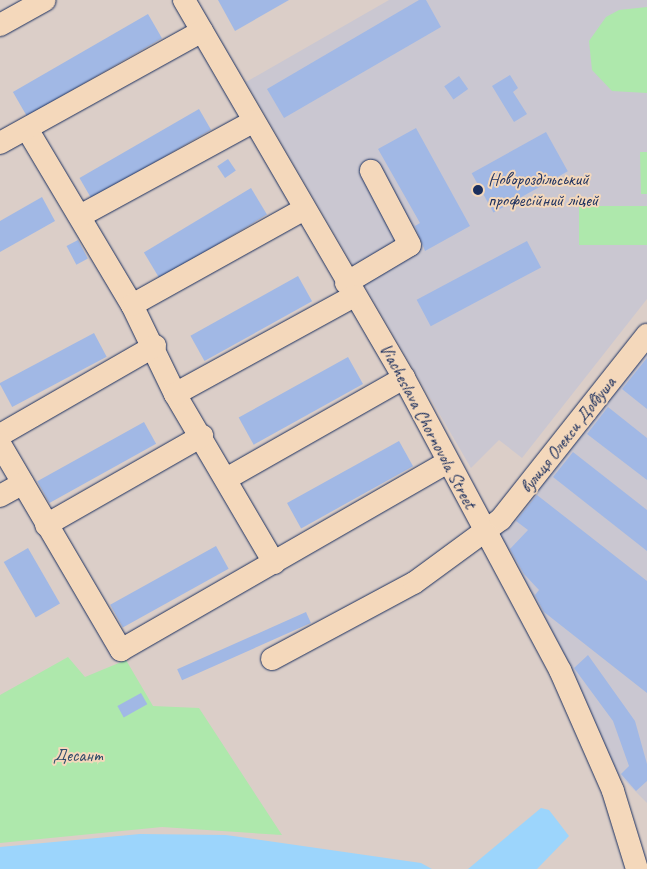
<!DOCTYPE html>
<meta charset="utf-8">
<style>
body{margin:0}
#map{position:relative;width:647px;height:869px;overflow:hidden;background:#dbcec8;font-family:Caveat,sans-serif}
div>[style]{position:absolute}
.built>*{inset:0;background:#cac7d1}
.green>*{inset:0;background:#aee8ac;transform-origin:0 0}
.water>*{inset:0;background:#9cd5fc}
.building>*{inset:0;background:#a1b8e5;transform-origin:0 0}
.roads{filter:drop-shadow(0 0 1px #1b2f5e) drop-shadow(0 0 1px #1b2f5e)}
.minor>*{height:22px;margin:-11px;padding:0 11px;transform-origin:11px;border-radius:11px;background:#f4d8bb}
.dots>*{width:14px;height:14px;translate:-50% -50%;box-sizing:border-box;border:2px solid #f4d8bb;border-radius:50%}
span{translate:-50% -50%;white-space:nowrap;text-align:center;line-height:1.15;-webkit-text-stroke:4px #f4d8bb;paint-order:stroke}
.poi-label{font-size:18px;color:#1b2f5e}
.left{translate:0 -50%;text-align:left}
.street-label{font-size:18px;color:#1b2f5e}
.park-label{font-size:18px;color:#314b6a}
</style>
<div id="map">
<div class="built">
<i style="clip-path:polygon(389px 0,647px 0,647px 299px,522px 458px,499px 440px,471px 468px,246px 82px)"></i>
<i style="clip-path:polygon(647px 344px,647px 803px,619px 775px,493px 534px)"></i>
</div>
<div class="green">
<i style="clip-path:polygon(647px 7px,647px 93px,612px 91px,592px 70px,589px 41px,606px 17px,619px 10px)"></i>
<i style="clip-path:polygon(640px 152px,647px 152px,647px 194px,641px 194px)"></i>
<i style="left:647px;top:206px;width:39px;height:68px;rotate:90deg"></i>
<i style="clip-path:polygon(68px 657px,85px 677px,126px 660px,153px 706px,199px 708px,282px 835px,162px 827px,0 843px,0 695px)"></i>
</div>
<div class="water">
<i style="clip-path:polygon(541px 808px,549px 810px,569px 836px,537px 869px,468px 869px)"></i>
<i style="clip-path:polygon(140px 834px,226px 835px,421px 863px,432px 869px,0 869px,0 847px)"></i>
</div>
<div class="building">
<i style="clip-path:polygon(218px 0,289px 0,235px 31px)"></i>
<i style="clip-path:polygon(419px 0,426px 0,441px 27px,284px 118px,267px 89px)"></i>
<i style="left:148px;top:14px;width:28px;height:156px;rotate:60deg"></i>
<i style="clip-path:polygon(510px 75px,518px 88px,513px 92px,527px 114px,514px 122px,492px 86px)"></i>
<i style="left:459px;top:76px;width:16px;height:18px;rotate:55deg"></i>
<i style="left:199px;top:109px;width:24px;height:138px;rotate:60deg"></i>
<i style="clip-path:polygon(416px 128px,470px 226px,425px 251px,415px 226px,420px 223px,378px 149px)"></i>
<i style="left:546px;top:132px;width:45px;height:85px;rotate:61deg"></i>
<i style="left:228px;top:159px;width:14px;height:13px;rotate:56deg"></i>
<i style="left:251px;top:188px;width:31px;height:125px;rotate:59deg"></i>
<i style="clip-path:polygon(42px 197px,55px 221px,0 252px,0 221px)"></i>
<i style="left:78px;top:240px;width:21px;height:13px;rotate:62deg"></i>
<i style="left:527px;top:241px;width:30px;height:125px;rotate:62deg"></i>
<i style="left:298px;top:276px;width:29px;height:123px;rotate:61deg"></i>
<i style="left:94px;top:333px;width:27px;height:107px;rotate:62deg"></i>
<i style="left:348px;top:357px;width:31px;height:125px;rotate:61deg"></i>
<i style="clip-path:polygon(647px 358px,647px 409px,622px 389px)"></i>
<i style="clip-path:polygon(608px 407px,647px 438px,647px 480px,587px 434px)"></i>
<i style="left:144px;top:422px;width:25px;height:122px;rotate:61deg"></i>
<i style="left:399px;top:441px;width:29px;height:128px;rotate:61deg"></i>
<i style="clip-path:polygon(573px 452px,647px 510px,647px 551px,553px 477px)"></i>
<i style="clip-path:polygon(537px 495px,647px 581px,647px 693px,544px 612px,535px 595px,539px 590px,524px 574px,510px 549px,528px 530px,516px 521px)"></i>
<i style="left:216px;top:546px;width:26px;height:121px;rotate:61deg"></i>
<i style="left:28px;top:548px;width:64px;height:28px;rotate:60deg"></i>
<i style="left:306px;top:612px;width:12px;height:141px;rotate:66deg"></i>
<i style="clip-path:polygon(588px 655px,635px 721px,647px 764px,647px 781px,636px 791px,621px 774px,629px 766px,613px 721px,574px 668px)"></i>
<i style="left:141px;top:693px;width:13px;height:27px;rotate:61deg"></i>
</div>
<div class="roads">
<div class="minor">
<i style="left:184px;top:0;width:437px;rotate:59.8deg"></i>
<i style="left:404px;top:378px;width:331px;rotate:61.9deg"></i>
<i style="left:560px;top:670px;width:132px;rotate:66.3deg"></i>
<i style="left:613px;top:791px;width:82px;rotate:72.9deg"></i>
<i style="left:0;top:25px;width:51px;rotate:-29.1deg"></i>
<i style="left:27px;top:129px;width:205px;rotate:59.2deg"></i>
<i style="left:132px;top:305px;width:99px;rotate:64.2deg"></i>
<i style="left:175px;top:394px;width:196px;rotate:59.6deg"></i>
<i style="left:0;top:143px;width:231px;rotate:-29deg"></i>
<i style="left:80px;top:216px;width:198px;rotate:-28.6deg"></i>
<i style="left:346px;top:283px;width:74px;rotate:-30.7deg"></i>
<i style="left:410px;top:245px;width:84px;rotate:-117.8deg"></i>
<i style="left:132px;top:305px;width:196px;rotate:-29.1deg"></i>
<i style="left:175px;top:394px;width:204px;rotate:-28.7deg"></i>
<i style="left:0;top:435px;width:179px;rotate:-29.9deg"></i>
<i style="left:0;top:444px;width:239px;rotate:59.6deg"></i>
<i style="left:121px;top:650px;width:377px;rotate:-29.9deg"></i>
<i style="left:226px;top:479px;width:205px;rotate:-29.6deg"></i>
<i style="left:0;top:496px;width:26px;rotate:-29deg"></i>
<i style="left:46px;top:525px;width:180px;rotate:-29.7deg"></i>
<i style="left:272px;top:659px;width:161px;rotate:-28.2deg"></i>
<i style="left:414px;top:583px;width:108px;rotate:-36.3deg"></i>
<i style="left:501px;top:519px;width:235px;rotate:-51.6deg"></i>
</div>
</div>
<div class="dots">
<i style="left:478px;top:190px;background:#1b2f5e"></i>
</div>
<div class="poi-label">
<span class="left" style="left:488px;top:190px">Новороздільський<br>професійний ліцей</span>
</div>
<div class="street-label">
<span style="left:428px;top:426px;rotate:62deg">Viacheslava Chornovola Street</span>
<span style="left:568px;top:435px;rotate:-52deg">вулиця Олекси Довбуша</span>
</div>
<div class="park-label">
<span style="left:78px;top:755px">Десант</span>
</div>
</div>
